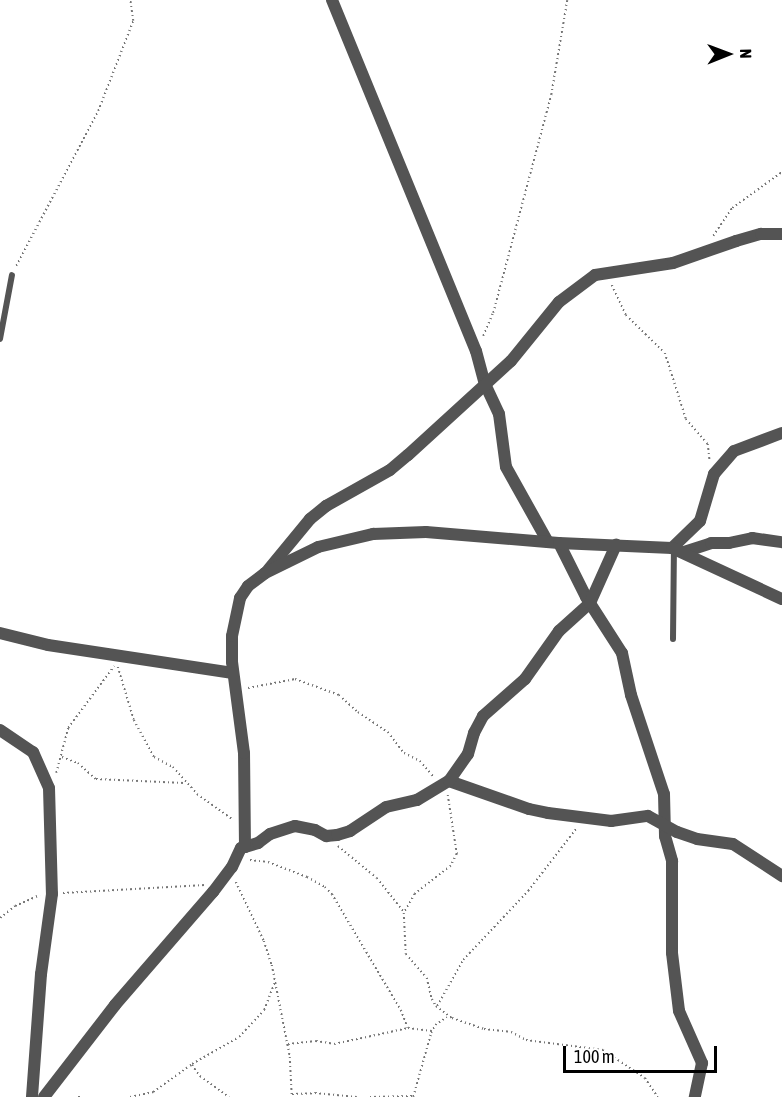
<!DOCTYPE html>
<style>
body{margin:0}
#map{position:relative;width:782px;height:1097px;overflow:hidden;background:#fff;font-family:"Asap Condensed",sans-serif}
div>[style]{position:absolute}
.path>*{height:1.5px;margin-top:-0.75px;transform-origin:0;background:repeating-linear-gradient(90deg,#767676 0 1.5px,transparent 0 4.5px)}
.service>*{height:6px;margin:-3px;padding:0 3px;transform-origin:3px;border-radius:3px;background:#545454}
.minor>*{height:12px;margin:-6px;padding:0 6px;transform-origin:6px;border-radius:6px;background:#545454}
span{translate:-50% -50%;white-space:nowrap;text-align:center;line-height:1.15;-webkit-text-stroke:6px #fff;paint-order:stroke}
.north{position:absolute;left:698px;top:24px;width:60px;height:60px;-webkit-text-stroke:4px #fff;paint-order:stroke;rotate:89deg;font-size:16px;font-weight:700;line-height:24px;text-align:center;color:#000}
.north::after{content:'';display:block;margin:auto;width:21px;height:27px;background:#000;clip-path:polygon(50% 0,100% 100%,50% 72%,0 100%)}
.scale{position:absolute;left:563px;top:1046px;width:154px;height:27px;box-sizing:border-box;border:3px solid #000;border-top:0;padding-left:8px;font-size:18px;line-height:21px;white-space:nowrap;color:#000;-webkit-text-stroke:4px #fff;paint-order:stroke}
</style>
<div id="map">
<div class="path">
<i style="left:713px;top:236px;width:34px;rotate:-56deg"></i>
<i style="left:732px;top:208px;width:62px;rotate:-35.8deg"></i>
<i style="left:16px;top:266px;width:175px;rotate:-62.1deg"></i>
<i style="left:98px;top:111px;width:97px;rotate:-68.7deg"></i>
<i style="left:133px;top:21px;width:21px;rotate:-98deg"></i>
<i style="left:612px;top:285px;width:33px;rotate:65deg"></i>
<i style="left:626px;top:315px;width:54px;rotate:44.3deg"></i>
<i style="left:665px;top:353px;width:69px;rotate:72.3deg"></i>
<i style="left:686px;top:419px;width:33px;rotate:49deg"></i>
<i style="left:708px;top:444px;width:18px;rotate:84deg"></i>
<i style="left:483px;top:336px;width:25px;rotate:-67deg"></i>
<i style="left:493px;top:313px;width:226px;rotate:-75.1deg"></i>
<i style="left:551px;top:95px;width:96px;rotate:-80.4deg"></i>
<i style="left:118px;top:667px;width:55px;rotate:73.2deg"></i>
<i style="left:134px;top:720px;width:42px;rotate:61.6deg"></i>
<i style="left:154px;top:757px;width:21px;rotate:28deg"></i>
<i style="left:173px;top:767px;width:36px;rotate:48deg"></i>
<i style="left:197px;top:794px;width:43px;rotate:35.5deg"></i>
<i style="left:248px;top:688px;width:48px;rotate:-10.8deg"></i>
<i style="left:295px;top:679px;width:47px;rotate:20deg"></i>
<i style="left:339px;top:695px;width:25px;rotate:42deg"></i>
<i style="left:358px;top:712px;width:36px;rotate:34deg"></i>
<i style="left:388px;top:732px;width:26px;rotate:53deg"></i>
<i style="left:404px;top:753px;width:18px;rotate:27deg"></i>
<i style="left:420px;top:761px;width:21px;rotate:49deg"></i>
<i style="left:62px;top:757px;width:17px;rotate:21deg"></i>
<i style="left:78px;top:763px;width:24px;rotate:42deg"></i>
<i style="left:96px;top:779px;width:88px;rotate:2.6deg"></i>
<i style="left:56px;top:773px;width:47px;rotate:-75.1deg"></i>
<i style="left:68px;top:728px;width:77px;rotate:-53.4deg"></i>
<i style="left:448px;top:795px;width:60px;rotate:81.3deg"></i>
<i style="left:457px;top:854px;width:13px;rotate:117deg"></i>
<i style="left:451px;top:866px;width:46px;rotate:142.1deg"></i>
<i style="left:415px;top:894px;width:22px;rotate:120deg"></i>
<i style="left:404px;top:913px;width:41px;rotate:87.2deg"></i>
<i style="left:406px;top:954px;width:32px;rotate:49deg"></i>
<i style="left:427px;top:978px;width:22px;rotate:77deg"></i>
<i style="left:432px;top:999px;width:8px;rotate:60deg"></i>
<i style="left:436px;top:1006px;width:20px;rotate:37deg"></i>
<i style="left:452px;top:1018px;width:34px;rotate:19deg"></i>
<i style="left:484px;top:1029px;width:27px;rotate:6deg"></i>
<i style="left:511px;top:1032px;width:17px;rotate:28deg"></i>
<i style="left:526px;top:1040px;width:78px;rotate:7.4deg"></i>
<i style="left:603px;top:1050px;width:50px;rotate:33.7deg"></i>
<i style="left:645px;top:1078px;width:23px;rotate:56deg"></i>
<i style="left:338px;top:846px;width:50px;rotate:39.4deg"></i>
<i style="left:377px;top:878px;width:43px;rotate:51.5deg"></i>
<i style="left:250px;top:860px;width:18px;rotate:6deg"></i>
<i style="left:268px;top:862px;width:42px;rotate:21deg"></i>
<i style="left:307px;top:877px;width:21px;rotate:29deg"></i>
<i style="left:325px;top:887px;width:10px;rotate:45deg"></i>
<i style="left:332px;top:894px;width:135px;rotate:59.3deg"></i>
<i style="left:401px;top:1010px;width:19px;rotate:69deg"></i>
<i style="left:236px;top:882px;width:65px;rotate:64.6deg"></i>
<i style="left:264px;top:941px;width:25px;rotate:72deg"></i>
<i style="left:272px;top:965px;width:94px;rotate:78.9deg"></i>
<i style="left:290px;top:1057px;width:40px;rotate:87.1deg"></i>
<i style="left:63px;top:893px;width:142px;rotate:-3.2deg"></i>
<i style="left:0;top:918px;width:19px;rotate:-39deg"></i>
<i style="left:15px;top:906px;width:27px;rotate:-24deg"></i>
<i style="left:437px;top:1006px;width:53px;rotate:-60.5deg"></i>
<i style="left:463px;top:960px;width:95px;rotate:-46.7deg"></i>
<i style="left:528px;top:891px;width:78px;rotate:-52.3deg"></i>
<i style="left:288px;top:1044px;width:28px;rotate:-6deg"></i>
<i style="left:316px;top:1041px;width:18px;rotate:9deg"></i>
<i style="left:334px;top:1044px;width:76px;rotate:-12.2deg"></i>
<i style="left:408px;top:1028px;width:24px;rotate:7deg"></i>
<i style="left:192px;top:1065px;width:14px;rotate:54deg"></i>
<i style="left:200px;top:1076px;width:36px;rotate:36deg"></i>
<i style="left:292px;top:1094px;width:23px;rotate:-2deg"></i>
<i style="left:315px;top:1093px;width:42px;rotate:5.4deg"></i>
<i style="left:78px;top:1097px;width:4px"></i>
<i style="left:130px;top:1097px;width:24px;rotate:-12deg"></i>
<i style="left:153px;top:1092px;width:48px;rotate:-35.7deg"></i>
<i style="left:192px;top:1064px;width:54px;rotate:-29.9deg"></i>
<i style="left:239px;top:1037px;width:37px;rotate:-47deg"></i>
<i style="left:264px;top:1010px;width:31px;rotate:-69deg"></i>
<i style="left:370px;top:1097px;width:42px;rotate:-1.4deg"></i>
<i style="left:413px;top:1097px;width:66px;rotate:-74.3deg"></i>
<i style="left:431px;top:1033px;width:9px;rotate:-63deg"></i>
<i style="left:435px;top:1025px;width:14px;rotate:-34deg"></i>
</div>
<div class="service">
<i style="left:0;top:339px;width:65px;rotate:-79.4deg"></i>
<i style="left:673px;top:639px;width:89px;rotate:-89.4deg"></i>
</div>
<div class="minor">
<i style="left:332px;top:0;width:379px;rotate:67.7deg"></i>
<i style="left:476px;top:351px;width:34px;rotate:75deg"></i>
<i style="left:485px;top:384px;width:33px;rotate:65deg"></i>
<i style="left:499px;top:414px;width:53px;rotate:82.5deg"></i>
<i style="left:506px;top:467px;width:86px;rotate:60.8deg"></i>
<i style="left:559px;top:543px;width:60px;rotate:63.4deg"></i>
<i style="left:586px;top:597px;width:67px;rotate:57.3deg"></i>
<i style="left:622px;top:653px;width:43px;rotate:77.9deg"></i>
<i style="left:631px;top:695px;width:104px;rotate:71.6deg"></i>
<i style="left:664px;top:794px;width:42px;rotate:88.6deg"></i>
<i style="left:665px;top:836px;width:26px;rotate:74deg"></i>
<i style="left:672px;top:861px;width:92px;rotate:90deg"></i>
<i style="left:672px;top:953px;width:58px;rotate:83.1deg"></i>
<i style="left:679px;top:1011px;width:57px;rotate:66.1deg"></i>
<i style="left:702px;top:1063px;width:35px;rotate:102deg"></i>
<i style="left:672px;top:548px;width:39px;rotate:-44deg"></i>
<i style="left:700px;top:521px;width:49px;rotate:-73.4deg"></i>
<i style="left:714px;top:474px;width:30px;rotate:-49deg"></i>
<i style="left:734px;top:451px;width:51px;rotate:-20.6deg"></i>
<i style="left:684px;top:552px;width:28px;rotate:-18deg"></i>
<i style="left:711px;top:543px;width:18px"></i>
<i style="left:729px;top:543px;width:24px;rotate:-12deg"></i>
<i style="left:752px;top:538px;width:30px;rotate:8deg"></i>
<i style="left:268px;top:570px;width:66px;rotate:-50.5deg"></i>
<i style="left:310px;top:519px;width:21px;rotate:-39deg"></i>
<i style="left:326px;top:506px;width:73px;rotate:-29.4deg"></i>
<i style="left:390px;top:470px;width:23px;rotate:-40deg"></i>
<i style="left:408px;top:455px;width:139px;rotate:-42.4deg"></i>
<i style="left:511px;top:361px;width:76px;rotate:-50.9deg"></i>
<i style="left:559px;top:302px;width:45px;rotate:-36.9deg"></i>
<i style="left:595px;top:275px;width:79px;rotate:-8.7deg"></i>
<i style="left:673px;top:263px;width:67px;rotate:-19.2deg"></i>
<i style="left:736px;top:241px;width:26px;rotate:-16deg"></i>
<i style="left:761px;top:234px;width:21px"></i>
<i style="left:0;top:633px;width:49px;rotate:14deg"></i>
<i style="left:48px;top:645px;width:187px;rotate:8.6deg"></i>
<i style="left:0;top:730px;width:40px;rotate:34deg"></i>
<i style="left:33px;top:752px;width:39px;rotate:66deg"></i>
<i style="left:49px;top:788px;width:106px;rotate:88.4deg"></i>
<i style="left:52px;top:894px;width:81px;rotate:97.8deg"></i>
<i style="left:41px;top:974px;width:123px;rotate:94.2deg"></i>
<i style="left:449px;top:781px;width:85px;rotate:19.3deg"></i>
<i style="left:529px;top:809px;width:19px;rotate:12deg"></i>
<i style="left:548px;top:813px;width:64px;rotate:7.2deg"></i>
<i style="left:611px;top:821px;width:37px;rotate:-8deg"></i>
<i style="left:648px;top:816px;width:33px;rotate:29deg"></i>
<i style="left:677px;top:832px;width:21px;rotate:19deg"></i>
<i style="left:697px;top:839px;width:36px;rotate:8deg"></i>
<i style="left:733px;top:844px;width:59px;rotate:33.1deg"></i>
<i style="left:245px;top:847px;width:14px;rotate:-17deg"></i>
<i style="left:258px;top:843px;width:15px;rotate:-37deg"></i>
<i style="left:270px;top:834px;width:26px;rotate:-18deg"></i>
<i style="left:295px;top:826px;width:20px;rotate:11deg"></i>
<i style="left:315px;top:830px;width:13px;rotate:29deg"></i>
<i style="left:326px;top:836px;width:11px;rotate:-5deg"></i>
<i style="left:337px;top:835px;width:14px;rotate:-17deg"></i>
<i style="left:350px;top:831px;width:43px;rotate:-33.7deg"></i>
<i style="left:386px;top:807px;width:32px;rotate:-13deg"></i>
<i style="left:417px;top:800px;width:37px;rotate:-31deg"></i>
<i style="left:449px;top:781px;width:33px;rotate:-55deg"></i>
<i style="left:468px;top:754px;width:22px;rotate:-74deg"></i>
<i style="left:474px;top:733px;width:19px;rotate:-62deg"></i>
<i style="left:483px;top:716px;width:56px;rotate:-41.4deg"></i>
<i style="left:525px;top:679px;width:59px;rotate:-54.7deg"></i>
<i style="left:559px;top:631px;width:42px;rotate:-42.1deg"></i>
<i style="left:590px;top:603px;width:64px;rotate:-65.9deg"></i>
<i style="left:44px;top:1097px;width:116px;rotate:-52.3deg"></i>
<i style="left:115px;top:1005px;width:150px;rotate:-49.1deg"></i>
<i style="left:213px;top:892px;width:31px;rotate:-53deg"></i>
<i style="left:232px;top:867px;width:21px;rotate:-65deg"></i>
<i style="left:241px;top:848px;width:4px;rotate:-14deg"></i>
<i style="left:245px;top:847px;width:94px;rotate:-90.6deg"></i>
<i style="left:244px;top:753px;width:92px;rotate:-97.5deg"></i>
<i style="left:232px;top:662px;width:26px;rotate:-90deg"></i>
<i style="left:232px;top:636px;width:39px;rotate:-78deg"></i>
<i style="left:240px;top:598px;width:14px;rotate:-56deg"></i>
<i style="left:248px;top:586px;width:21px;rotate:-37deg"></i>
<i style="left:265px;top:573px;width:59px;rotate:-26.1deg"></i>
<i style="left:318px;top:547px;width:57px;rotate:-13.3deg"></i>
<i style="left:373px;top:534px;width:53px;rotate:-2.2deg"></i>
<i style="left:426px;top:532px;width:133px;rotate:4.7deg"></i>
<i style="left:559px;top:543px;width:113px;rotate:2.5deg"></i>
<i style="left:672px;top:548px;width:121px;rotate:24.9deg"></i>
</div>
<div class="north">N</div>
<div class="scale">100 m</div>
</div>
